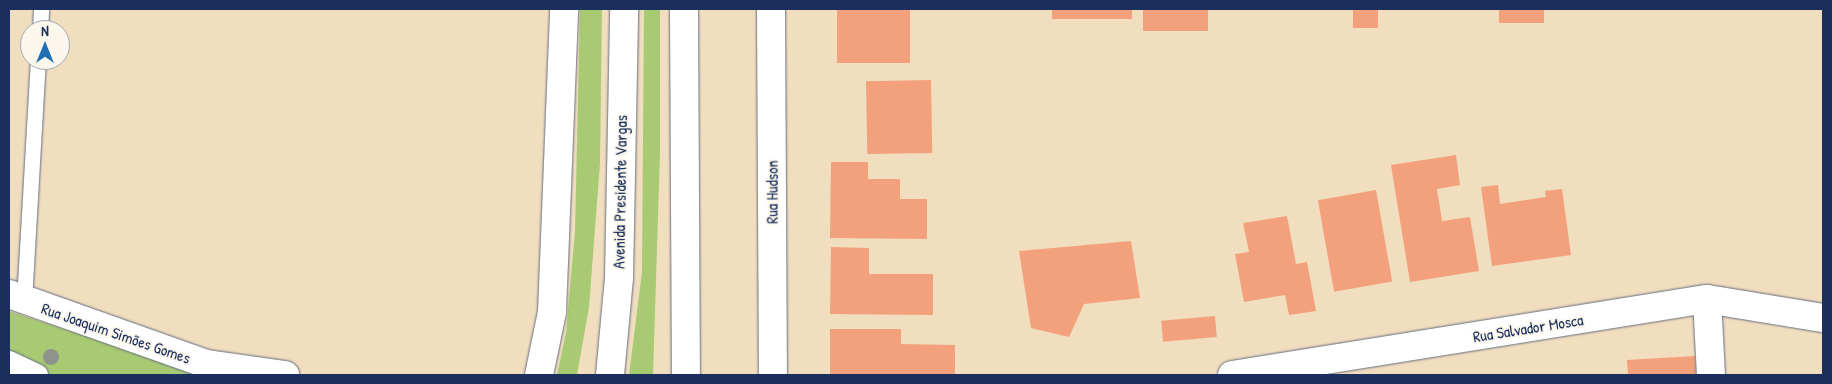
<!DOCTYPE html>
<meta charset="utf-8">
<style>
body{margin:0}
#map{position:relative;width:1832px;height:384px;overflow:hidden;background:#f0debe;font-family:"Patrick Hand",sans-serif}
div>[style]{position:absolute}
.green>*{inset:0;background:#a8ca73}
.building>*{inset:0;background:#f3a17c;transform-origin:0 0}
.roads{filter:drop-shadow(0 0 1px #666c80) drop-shadow(0 0 1px #666c80)}
.service>*{height:15px;margin:-7.5px;padding:0 7.5px;transform-origin:7.5px;border-radius:7.5px;background:#fff}
.pedestrian>*{height:22px;margin:-11px;padding:0 11px;transform-origin:11px;border-radius:11px;background:#fff}
.minor>*{height:28px;margin:-14px;padding:0 14px;transform-origin:14px;border-radius:14px;background:#fff}
.primary>*{height:28px;margin:-14px;padding:0 14px;transform-origin:14px;border-radius:14px;background:#fff}
.trees>*{width:16px;height:16px;margin:-8px;border-radius:50%;background:#8e938c}
span{translate:-50% -50%;white-space:nowrap;text-align:center;line-height:1.15;-webkit-text-stroke:4px #fbf7ec;paint-order:stroke}
.street-label{font-size:16px;color:#1b2f5e}
.frame{position:absolute;inset:0;border:10px solid #1b2f5e;pointer-events:none}
.north{position:absolute;left:20px;top:20px;width:50px;height:50px;box-sizing:border-box;background:#fbf7ec;border:1px solid #a1a7b3;border-radius:50%;rotate:0deg;font-size:14px;font-weight:700;line-height:20px;text-align:center;color:#1b2f5e}
.north::after{content:'';display:block;margin:auto;width:18px;height:22px;background:#1f6fb2;clip-path:polygon(50% 0,100% 100%,50% 72%,0 100%)}
</style>
<div id="map">
<div class="green">
<i style="clip-path:polygon(580px 9px,602px 9px,600px 163px,589px 307px,577px 375px,557px 375px,566px 333px,575px 231px)"></i>
<i style="clip-path:polygon(644px 9px,660px 9px,660px 153px,653px 375px,629px 375px,642px 272px)"></i>
<i style="clip-path:polygon(9px 311px,202px 375px,9px 375px)"></i>
</div>
<div class="building">
<i style="left:837px;top:9px;width:73px;height:54px"></i>
<i style="left:1052px;top:9px;width:80px;height:10px"></i>
<i style="left:1143px;top:9px;width:65px;height:22px"></i>
<i style="left:1353px;top:9px;width:25px;height:19px"></i>
<i style="left:1499px;top:9px;width:45px;height:14px"></i>
<i style="left:931px;top:80px;width:73px;height:65px;rotate:89deg"></i>
<i style="clip-path:polygon(1456px 155px,1460px 185px,1437px 189px,1442px 221px,1470px 217px,1479px 271px,1410px 282px,1391px 165px)"></i>
<i style="clip-path:polygon(831px 162px,868px 162px,868px 179px,900px 179px,900px 199px,927px 199px,927px 239px,830px 238px)"></i>
<i style="clip-path:polygon(1498px 185px,1500px 204px,1546px 197px,1545px 191px,1562px 189px,1571px 255px,1492px 266px,1481px 187px)"></i>
<i style="left:1376px;top:190px;width:93px;height:59px;rotate:80deg"></i>
<i style="clip-path:polygon(1287px 216px,1296px 264px,1307px 262px,1316px 311px,1289px 315px,1285px 295px,1244px 302px,1235px 254px,1249px 252px,1243px 223px)"></i>
<i style="clip-path:polygon(1131px 241px,1140px 298px,1084px 304px,1069px 337px,1031px 328px,1019px 251px)"></i>
<i style="clip-path:polygon(831px 247px,869px 248px,869px 274px,933px 274px,933px 315px,830px 314px)"></i>
<i style="left:1215px;top:316px;width:21px;height:54px;rotate:85deg"></i>
<i style="clip-path:polygon(830px 329px,901px 329px,901px 344px,955px 345px,955px 375px,830px 375px)"></i>
<i style="clip-path:polygon(1695px 356px,1696px 375px,1628px 375px,1627px 360px)"></i>
</div>
<div class="roads">
<div class="service">
<i style="left:40px;top:30px;width:21px;rotate:-87deg"></i>
<i style="left:24px;top:301px;width:241px;rotate:-86.7deg"></i>
</div>
<div class="pedestrian">
<i style="left:9px;top:362px;width:31px;rotate:25deg"></i>
</div>
<div class="minor">
<i style="left:771px;top:9px;width:366px;rotate:89.7deg"></i>
<i style="left:9px;top:294px;width:210px;rotate:19.5deg"></i>
<i style="left:207px;top:364px;width:79px;rotate:8deg"></i>
<i style="left:1707px;top:299px;width:76px;rotate:87deg"></i>
<i style="left:1232px;top:375px;width:481px;rotate:-9.1deg"></i>
<i style="left:1707px;top:299px;width:118px;rotate:9.3deg"></i>
</div>
<div class="primary">
<i style="left:684px;top:9px;width:366px;rotate:89.7deg"></i>
<i style="left:539px;top:375px;width:64px;rotate:-78.3deg"></i>
<i style="left:552px;top:312px;width:303px;rotate:-87.7deg"></i>
<i style="left:610px;top:375px;width:97px;rotate:-84.7deg"></i>
<i style="left:619px;top:278px;width:269px;rotate:-88.9deg"></i>
</div>
</div>
<div class="trees">
<i style="left:51px;top:357px"></i>
</div>
<div class="street-label">
<span style="left:620px;top:192px;rotate:-89deg">Avenida Presidente Vargas</span>
<span style="left:772px;top:192px;rotate:-90deg">Rua Hudson</span>
<span style="left:1528px;top:328px;rotate:-9deg">Rua Salvador Mosca</span>
<span style="left:116px;top:333px;rotate:19deg">Rua Joaquim Simões Gomes</span>
</div>
<div class="frame"></div>
<div class="north">N</div>
</div>
